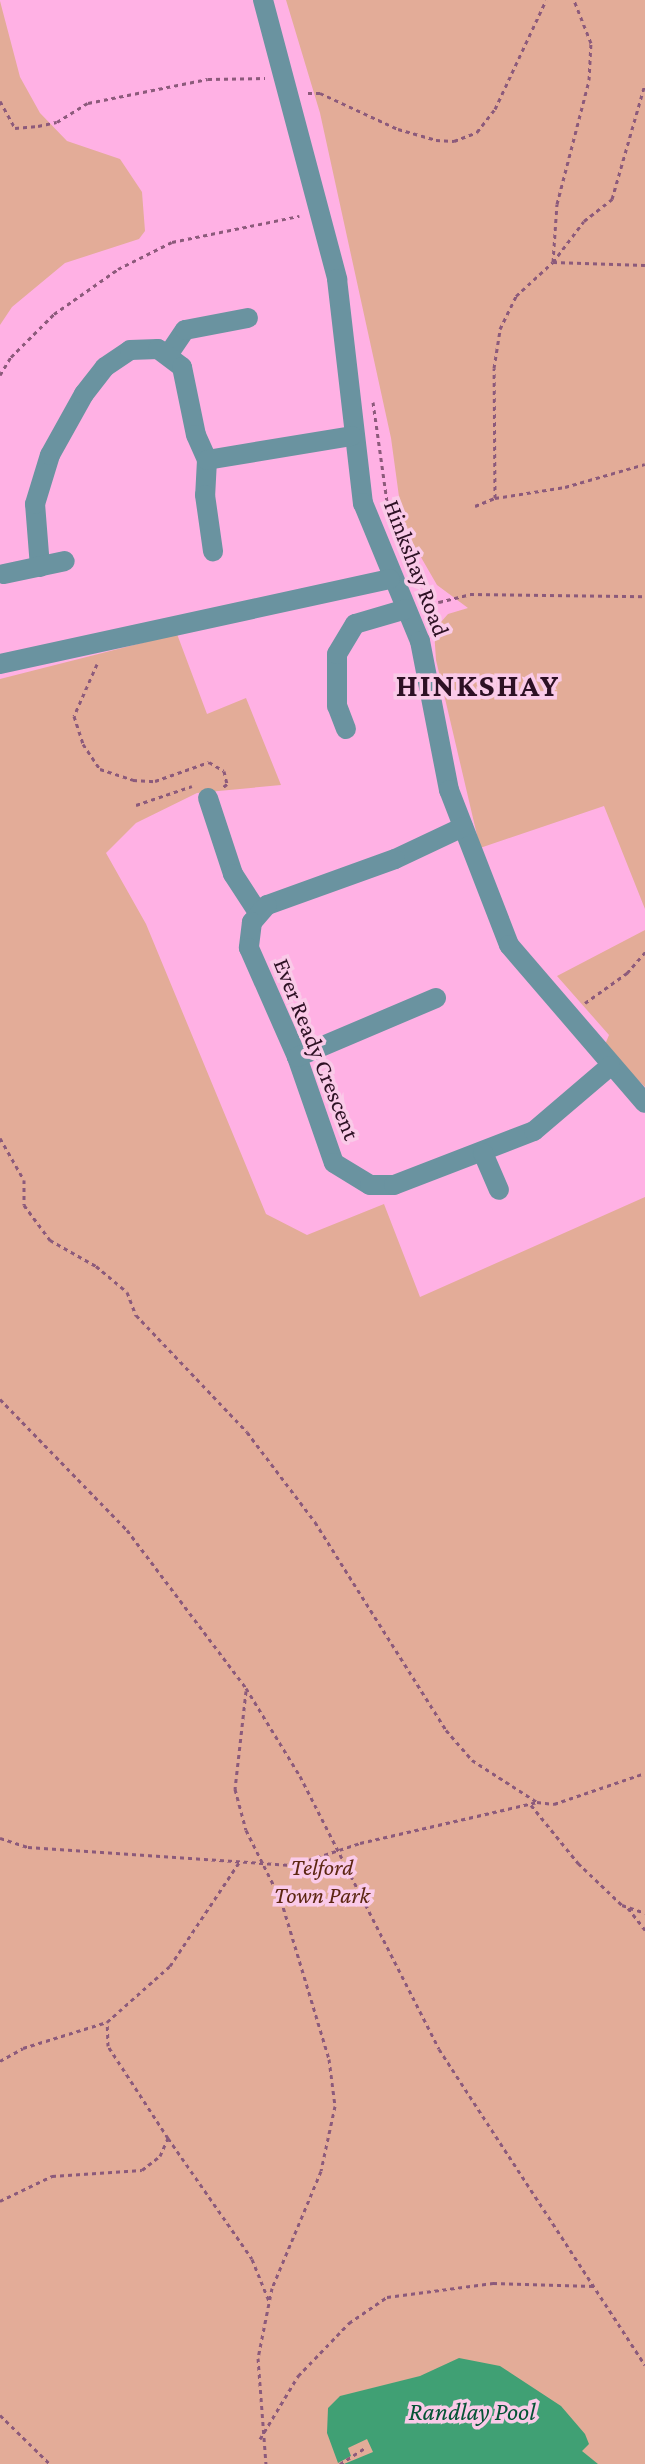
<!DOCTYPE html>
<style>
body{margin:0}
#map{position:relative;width:645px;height:2464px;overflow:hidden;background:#ffb1e4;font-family:"Crimson Pro",serif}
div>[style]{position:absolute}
.green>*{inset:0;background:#e3ac98}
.water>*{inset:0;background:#40a074}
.path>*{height:3px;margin-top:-1.5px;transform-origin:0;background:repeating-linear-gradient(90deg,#8c5a7b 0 4px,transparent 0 8px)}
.minor>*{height:20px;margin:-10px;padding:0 10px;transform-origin:10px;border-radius:10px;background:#6a93a0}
span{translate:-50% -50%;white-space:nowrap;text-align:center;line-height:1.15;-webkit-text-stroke:7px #facae8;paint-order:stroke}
.street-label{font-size:24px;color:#2d1124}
.park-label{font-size:24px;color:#5c2611;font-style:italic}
.water-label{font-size:26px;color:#045335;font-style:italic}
.district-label{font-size:32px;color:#2d1124;font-weight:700;letter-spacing:2px}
</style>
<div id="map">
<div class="green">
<i style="clip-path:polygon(286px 0,645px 0,645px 909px,604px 806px,480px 848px,436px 660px,434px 630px,448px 614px,468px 608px,437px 585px,403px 526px,391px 438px,320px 113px)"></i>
<i style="clip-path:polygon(0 1px,20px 77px,40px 113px,67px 141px,120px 159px,142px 192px,145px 231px,139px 239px,65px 263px,12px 307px,0 325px)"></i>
<i style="clip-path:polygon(177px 634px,207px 714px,246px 698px,281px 785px,197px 793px,136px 823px,106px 853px,146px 924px,266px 1214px,307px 1235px,384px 1204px,420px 1297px,645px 1197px,645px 2464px,0 2464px,0 679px)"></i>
<i style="clip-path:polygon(645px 930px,645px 1087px,604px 1047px,609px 1035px,557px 976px)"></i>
</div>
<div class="water">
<i style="clip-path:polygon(459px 2358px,500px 2366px,561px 2406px,585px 2434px,589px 2444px,582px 2451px,598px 2464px,344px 2464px,373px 2452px,367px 2439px,348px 2448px,351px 2456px,338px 2463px,327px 2433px,328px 2408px,340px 2396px,420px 2376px)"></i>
</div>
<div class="path">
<i style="left:308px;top:93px;width:12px"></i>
<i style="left:320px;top:93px;width:86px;rotate:24.8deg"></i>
<i style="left:398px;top:129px;width:40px;rotate:16deg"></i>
<i style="left:436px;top:140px;width:18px;rotate:3deg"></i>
<i style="left:454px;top:141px;width:25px;rotate:-21deg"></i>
<i style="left:477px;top:132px;width:29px;rotate:-52deg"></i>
<i style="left:495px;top:109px;width:120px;rotate:-64.9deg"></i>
<i style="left:0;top:101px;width:31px;rotate:61deg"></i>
<i style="left:15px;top:128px;width:23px;rotate:-5deg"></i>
<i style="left:38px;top:126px;width:19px;rotate:-12deg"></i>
<i style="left:57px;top:122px;width:36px;rotate:-32deg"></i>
<i style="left:88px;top:103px;width:122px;rotate:-11.3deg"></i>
<i style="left:208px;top:79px;width:57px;rotate:-1deg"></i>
<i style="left:553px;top:262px;width:58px;rotate:-86.1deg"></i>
<i style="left:557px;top:204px;width:128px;rotate:-75.5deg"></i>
<i style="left:589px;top:80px;width:37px;rotate:-87deg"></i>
<i style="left:591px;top:43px;width:46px;rotate:-111.6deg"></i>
<i style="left:553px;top:262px;width:51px;rotate:-52.9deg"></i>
<i style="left:584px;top:221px;width:36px;rotate:-38deg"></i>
<i style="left:612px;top:199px;width:120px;rotate:-74deg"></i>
<i style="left:0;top:375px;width:21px;rotate:-59deg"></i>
<i style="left:11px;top:357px;width:61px;rotate:-45deg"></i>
<i style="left:54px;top:314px;width:78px;rotate:-35.1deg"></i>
<i style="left:118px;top:269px;width:60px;rotate:-26.6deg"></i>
<i style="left:172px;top:242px;width:130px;rotate:-11.6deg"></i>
<i style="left:373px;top:402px;width:108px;rotate:82deg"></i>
<i style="left:495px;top:498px;width:71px;rotate:-8.9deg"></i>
<i style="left:565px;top:487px;width:83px;rotate:-16deg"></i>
<i style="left:475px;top:506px;width:22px;rotate:-22deg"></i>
<i style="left:495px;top:498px;width:130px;rotate:-90.4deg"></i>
<i style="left:494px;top:368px;width:39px;rotate:-81deg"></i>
<i style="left:500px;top:329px;width:37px;rotate:-64deg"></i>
<i style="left:516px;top:296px;width:50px;rotate:-42.6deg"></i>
<i style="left:553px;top:262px;width:92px;rotate:1.9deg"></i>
<i style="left:422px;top:599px;width:17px;rotate:10deg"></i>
<i style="left:439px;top:602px;width:32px;rotate:-14deg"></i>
<i style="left:470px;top:594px;width:175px;rotate:0.7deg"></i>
<i style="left:97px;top:664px;width:57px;rotate:113.9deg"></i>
<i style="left:74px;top:716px;width:29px;rotate:72deg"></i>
<i style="left:83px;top:744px;width:30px;rotate:56deg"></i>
<i style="left:100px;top:769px;width:35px;rotate:18deg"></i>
<i style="left:133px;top:780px;width:22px;rotate:3deg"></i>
<i style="left:155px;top:781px;width:57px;rotate:-19.4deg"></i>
<i style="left:209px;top:762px;width:17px;rotate:31deg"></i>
<i style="left:224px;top:771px;width:13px;rotate:77deg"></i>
<i style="left:227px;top:784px;width:6px;rotate:141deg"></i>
<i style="left:136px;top:805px;width:59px;rotate:-18.7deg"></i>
<i style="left:585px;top:1003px;width:52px;rotate:-35.5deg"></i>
<i style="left:627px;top:973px;width:28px;rotate:-49deg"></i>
<i style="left:0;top:1138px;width:48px;rotate:60.3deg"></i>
<i style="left:24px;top:1180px;width:25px;rotate:90deg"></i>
<i style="left:24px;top:1205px;width:44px;rotate:53.4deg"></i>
<i style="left:50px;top:1240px;width:53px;rotate:29.5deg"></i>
<i style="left:96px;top:1266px;width:40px;rotate:40deg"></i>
<i style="left:127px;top:1292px;width:25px;rotate:69deg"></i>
<i style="left:136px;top:1315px;width:161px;rotate:46.5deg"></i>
<i style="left:247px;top:1432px;width:113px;rotate:52.9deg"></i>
<i style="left:315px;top:1522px;width:246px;rotate:57.8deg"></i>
<i style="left:446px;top:1730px;width:40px;rotate:49deg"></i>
<i style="left:472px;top:1760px;width:77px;rotate:32.9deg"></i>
<i style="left:0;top:1399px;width:182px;rotate:45.9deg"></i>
<i style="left:127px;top:1530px;width:198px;rotate:53deg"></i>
<i style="left:246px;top:1688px;width:103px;rotate:58.5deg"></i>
<i style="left:300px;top:1776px;width:306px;rotate:63deg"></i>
<i style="left:439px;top:2049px;width:377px;rotate:56.9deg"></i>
<i style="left:246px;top:1691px;width:99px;rotate:96.4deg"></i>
<i style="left:235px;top:1789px;width:42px;rotate:75deg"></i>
<i style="left:246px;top:1830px;width:78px;rotate:63.4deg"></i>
<i style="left:281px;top:1900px;width:166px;rotate:73.2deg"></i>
<i style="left:329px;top:2059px;width:47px;rotate:82.7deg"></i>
<i style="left:335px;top:2106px;width:66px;rotate:102.2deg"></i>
<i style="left:321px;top:2171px;width:127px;rotate:112.7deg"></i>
<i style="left:272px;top:2288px;width:71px;rotate:101.3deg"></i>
<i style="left:258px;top:2358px;width:106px;rotate:85.7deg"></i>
<i style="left:531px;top:1805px;width:75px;rotate:51deg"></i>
<i style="left:578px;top:1863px;width:61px;rotate:43.7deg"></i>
<i style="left:622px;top:1905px;width:24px;rotate:19deg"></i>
<i style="left:0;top:1838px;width:29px;rotate:18deg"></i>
<i style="left:28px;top:1847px;width:267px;rotate:3.9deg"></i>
<i style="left:294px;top:1865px;width:70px;rotate:-18.4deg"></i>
<i style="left:360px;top:1843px;width:182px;rotate:-13deg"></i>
<i style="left:537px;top:1802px;width:17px;rotate:7deg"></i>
<i style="left:554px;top:1804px;width:96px;rotate:-18.8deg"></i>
<i style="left:628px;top:1908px;width:28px;rotate:52deg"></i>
<i style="left:0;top:2061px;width:26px;rotate:-29deg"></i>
<i style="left:23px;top:2048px;width:88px;rotate:-17.2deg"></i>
<i style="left:168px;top:2138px;width:147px;rotate:55.2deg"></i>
<i style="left:252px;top:2259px;width:45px;rotate:68deg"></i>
<i style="left:0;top:2201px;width:58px;rotate:-25.7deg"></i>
<i style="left:52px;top:2176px;width:90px;rotate:-3.8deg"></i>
<i style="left:142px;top:2170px;width:23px;rotate:-38deg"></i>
<i style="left:160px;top:2156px;width:20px;rotate:-66deg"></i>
<i style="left:168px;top:2138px;width:110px;rotate:-123.1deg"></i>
<i style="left:108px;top:2046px;width:24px;rotate:-92deg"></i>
<i style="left:107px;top:2022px;width:84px;rotate:-41.6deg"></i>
<i style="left:170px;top:1966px;width:126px;rotate:-56.3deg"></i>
<i style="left:0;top:2415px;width:70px;rotate:44.4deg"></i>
<i style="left:260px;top:2439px;width:74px;rotate:-58.9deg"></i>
<i style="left:298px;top:2376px;width:74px;rotate:-46.1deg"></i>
<i style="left:349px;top:2323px;width:46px;rotate:-34.4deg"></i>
<i style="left:387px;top:2297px;width:107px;rotate:-7.5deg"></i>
<i style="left:493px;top:2283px;width:100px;rotate:1.7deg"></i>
<i style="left:340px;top:2464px;width:30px;rotate:-33deg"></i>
</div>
<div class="minor">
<i style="left:263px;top:0;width:289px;rotate:75.1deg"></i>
<i style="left:337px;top:279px;width:226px;rotate:83.4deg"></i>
<i style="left:363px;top:503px;width:149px;rotate:67.6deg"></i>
<i style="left:420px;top:641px;width:152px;rotate:79deg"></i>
<i style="left:449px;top:790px;width:166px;rotate:68.8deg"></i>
<i style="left:509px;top:945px;width:208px;rotate:49.3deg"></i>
<i style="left:168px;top:355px;width:30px;rotate:-56deg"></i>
<i style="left:185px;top:330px;width:64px;rotate:-10.8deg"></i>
<i style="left:207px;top:460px;width:35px;rotate:93deg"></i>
<i style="left:205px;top:495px;width:57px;rotate:81.9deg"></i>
<i style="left:40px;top:567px;width:63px;rotate:-94.5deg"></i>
<i style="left:35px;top:504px;width:51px;rotate:-73deg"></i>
<i style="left:50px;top:455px;width:70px;rotate:-60.9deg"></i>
<i style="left:84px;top:394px;width:34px;rotate:-52deg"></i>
<i style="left:105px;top:367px;width:30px;rotate:-34deg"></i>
<i style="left:130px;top:350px;width:28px;rotate:-2deg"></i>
<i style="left:158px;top:349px;width:30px;rotate:37deg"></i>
<i style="left:182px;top:367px;width:69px;rotate:78.4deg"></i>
<i style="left:196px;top:435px;width:27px;rotate:66deg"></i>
<i style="left:207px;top:460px;width:147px;rotate:-9.4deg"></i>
<i style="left:4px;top:574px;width:62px;rotate:-12deg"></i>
<i style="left:0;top:664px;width:399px;rotate:-12.3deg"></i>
<i style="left:346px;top:729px;width:25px;rotate:-111deg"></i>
<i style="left:337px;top:706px;width:52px;rotate:-90deg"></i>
<i style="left:337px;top:654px;width:35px;rotate:-59deg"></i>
<i style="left:355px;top:624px;width:53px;rotate:-16.4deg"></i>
<i style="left:208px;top:798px;width:80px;rotate:71.8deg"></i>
<i style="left:233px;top:874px;width:44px;rotate:57deg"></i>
<i style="left:463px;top:827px;width:75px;rotate:154.8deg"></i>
<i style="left:395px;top:859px;width:136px;rotate:160.2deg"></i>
<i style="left:267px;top:905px;width:23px;rotate:131deg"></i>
<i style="left:252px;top:922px;width:26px;rotate:97deg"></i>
<i style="left:249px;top:948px;width:119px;rotate:66.2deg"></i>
<i style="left:297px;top:1057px;width:112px;rotate:70.8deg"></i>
<i style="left:334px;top:1163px;width:42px;rotate:31.4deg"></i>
<i style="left:370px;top:1185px;width:24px"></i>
<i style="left:394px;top:1185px;width:150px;rotate:-21.1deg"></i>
<i style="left:534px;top:1131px;width:100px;rotate:-40.5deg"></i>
<i style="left:297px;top:1057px;width:151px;rotate:-23deg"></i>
<i style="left:483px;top:1153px;width:40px;rotate:66.6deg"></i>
</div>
<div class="street-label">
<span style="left:417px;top:568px;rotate:69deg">Hinkshay Road</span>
<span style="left:317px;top:1049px;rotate:68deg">Ever Ready Crescent</span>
</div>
<div class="park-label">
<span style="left:322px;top:1881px">Telford<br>Town Park</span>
</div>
<div class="water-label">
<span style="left:472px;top:2412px">Randlay Pool</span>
</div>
<div class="district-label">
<span style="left:478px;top:685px">HINKSHAY</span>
</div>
</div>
